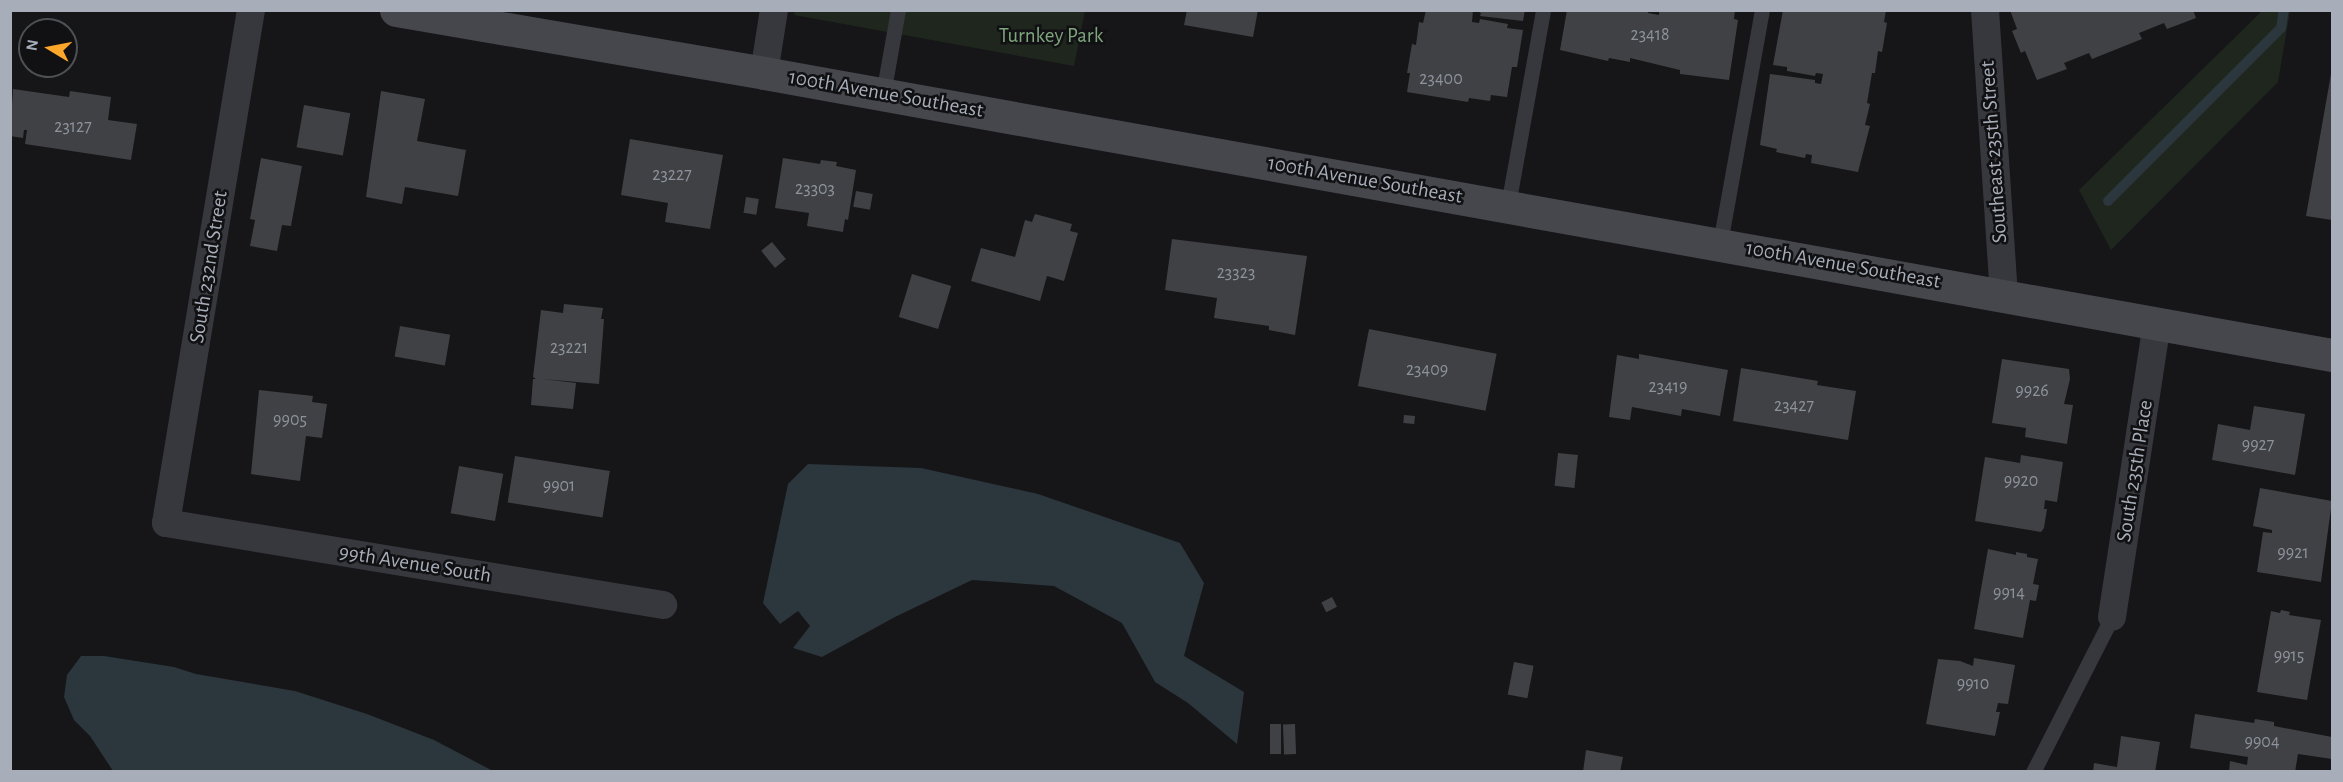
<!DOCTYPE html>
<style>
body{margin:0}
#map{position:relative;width:2343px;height:782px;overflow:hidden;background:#161618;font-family:"Alegreya Sans",sans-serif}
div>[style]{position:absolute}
.green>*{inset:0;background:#1e261e}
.water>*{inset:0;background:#2b363d}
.stream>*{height:10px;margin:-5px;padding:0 5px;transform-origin:5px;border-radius:5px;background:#2b363d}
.building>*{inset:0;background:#404145;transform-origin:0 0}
.lane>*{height:15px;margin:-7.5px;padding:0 7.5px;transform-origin:7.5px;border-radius:7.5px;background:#37383d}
.street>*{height:28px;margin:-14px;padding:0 14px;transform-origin:14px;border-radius:14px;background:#37383d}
.secondary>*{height:33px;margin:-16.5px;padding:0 16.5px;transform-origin:16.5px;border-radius:16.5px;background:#45474d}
span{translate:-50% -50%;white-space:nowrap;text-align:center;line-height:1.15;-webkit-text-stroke:5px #111113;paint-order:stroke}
.number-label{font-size:18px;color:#8d939c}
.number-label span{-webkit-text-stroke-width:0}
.park-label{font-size:21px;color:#7ea57d}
.street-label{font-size:21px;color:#a7aeb9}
.frame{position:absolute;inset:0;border:12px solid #a7aeb9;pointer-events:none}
.north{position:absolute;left:18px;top:18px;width:60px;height:60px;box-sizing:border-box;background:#111113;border:2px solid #4d5055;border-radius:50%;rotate:280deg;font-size:16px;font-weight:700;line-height:24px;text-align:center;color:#a7aeb9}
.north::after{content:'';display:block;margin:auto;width:21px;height:27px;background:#fba72b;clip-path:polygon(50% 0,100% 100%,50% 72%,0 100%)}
</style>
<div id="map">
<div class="green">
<i style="clip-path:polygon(795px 10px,1085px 11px,1074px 66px,794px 15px)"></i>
<i style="clip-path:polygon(2262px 11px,2290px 11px,2278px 82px,2111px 250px,2079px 190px)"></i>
</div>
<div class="water">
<i style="clip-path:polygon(808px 464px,921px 468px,1038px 494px,1180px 543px,1204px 583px,1184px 656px,1244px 692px,1237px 744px,1188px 703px,1155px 682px,1122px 623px,1054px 586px,972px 580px,895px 617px,822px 657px,793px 648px,810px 626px,798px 611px,780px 624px,763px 603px,788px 484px)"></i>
<i style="clip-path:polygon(81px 656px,104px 656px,174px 667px,196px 674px,295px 691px,367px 714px,434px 740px,493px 771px,113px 771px,90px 736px,74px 720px,64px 697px,67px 675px)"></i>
</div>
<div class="stream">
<i style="left:2108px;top:201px;width:245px;rotate:-45deg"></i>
<i style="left:2281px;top:28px;width:18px;rotate:-81deg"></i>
</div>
<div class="building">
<i style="clip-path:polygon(1187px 10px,1258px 10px,1253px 37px,1184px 25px)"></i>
<i style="clip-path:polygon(1426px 10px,1473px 10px,1472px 22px,1479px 23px,1480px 19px,1508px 24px,1507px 28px,1523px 30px,1517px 67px,1512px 67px,1507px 97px,1491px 95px,1490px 101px,1469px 98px,1468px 102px,1407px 92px,1410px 73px,1407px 73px,1412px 44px,1416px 45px,1419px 22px,1423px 23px)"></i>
<i style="clip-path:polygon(1475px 10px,1525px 10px,1523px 21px,1480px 16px,1481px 13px)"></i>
<i style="clip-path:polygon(1567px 10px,1648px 10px,1648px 13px,1659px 15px,1659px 10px,1735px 10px,1734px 19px,1738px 20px,1729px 80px,1680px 74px,1680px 70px,1630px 58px,1630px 62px,1609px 58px,1608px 61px,1560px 50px)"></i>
<i style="clip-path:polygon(1783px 10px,1886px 10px,1884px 22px,1887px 23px,1882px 52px,1878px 51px,1875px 73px,1872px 73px,1867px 103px,1870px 104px,1865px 125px,1870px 126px,1858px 172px,1811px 163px,1812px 155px,1806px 154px,1805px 158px,1776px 152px,1777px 149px,1760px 145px,1770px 74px,1815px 80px,1815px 83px,1821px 84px,1823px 74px,1816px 73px,1815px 76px,1787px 71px,1787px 67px,1773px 65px)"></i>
<i style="clip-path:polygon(2010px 10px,2193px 10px,2196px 18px,2167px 29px,2164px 23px,2139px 33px,2142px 39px,2092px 59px,2089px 53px,2064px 63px,2067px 69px,2037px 80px,2025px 51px,2021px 53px,2012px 31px,2017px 29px)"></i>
<i style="clip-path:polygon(2331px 74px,2332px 74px,2332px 220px,2306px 216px)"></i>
<i style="clip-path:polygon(13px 89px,69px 97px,70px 91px,111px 97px,108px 120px,137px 124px,131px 160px,25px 144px,27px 130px,24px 130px,23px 138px,10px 136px)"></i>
<i style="clip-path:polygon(381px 91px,425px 99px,417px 141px,466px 150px,458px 196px,405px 187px,402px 204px,366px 197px)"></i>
<i style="left:304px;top:105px;width:47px;height:43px;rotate:10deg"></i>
<i style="clip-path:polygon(630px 139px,723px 155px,710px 229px,665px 222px,668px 203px,621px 195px)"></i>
<i style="clip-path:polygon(261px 158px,302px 166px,291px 226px,282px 225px,277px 251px,250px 246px,255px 220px,250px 219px)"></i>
<i style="clip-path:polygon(783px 158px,820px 164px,821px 160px,837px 162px,836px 166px,856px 170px,848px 220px,845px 219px,843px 232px,807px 226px,809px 213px,775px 208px)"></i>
<i style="left:856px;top:191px;width:17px;height:16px;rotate:10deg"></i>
<i style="left:746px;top:197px;width:13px;height:16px;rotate:9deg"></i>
<i style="clip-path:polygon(1035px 214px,1072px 224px,1070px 231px,1078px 233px,1064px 281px,1047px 276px,1040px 301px,971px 281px,981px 248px,1015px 257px,1025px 220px,1032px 222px)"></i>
<i style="clip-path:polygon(1172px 239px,1307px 256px,1295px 335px,1269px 330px,1269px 326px,1214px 318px,1217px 298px,1165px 290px)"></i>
<i style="left:772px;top:242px;width:22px;height:14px;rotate:51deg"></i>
<i style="left:912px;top:274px;width:41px;height:45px;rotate:17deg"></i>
<i style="clip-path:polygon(564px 304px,603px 308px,601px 319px,604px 319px,599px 384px,543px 379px,576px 383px,573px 409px,531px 405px,533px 379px,536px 379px,533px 377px,541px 310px,563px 313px)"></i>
<i style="left:400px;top:326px;width:51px;height:31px;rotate:10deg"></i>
<i style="left:1369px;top:329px;width:130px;height:58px;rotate:11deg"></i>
<i style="clip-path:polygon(1639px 354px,1728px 370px,1720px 416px,1682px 409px,1681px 416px,1632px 407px,1630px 420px,1609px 417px,1617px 355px,1639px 359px)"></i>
<i style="clip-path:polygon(2002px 359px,2069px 369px,2070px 379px,2064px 404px,2073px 405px,2067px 444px,2025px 437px,2026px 428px,1992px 423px)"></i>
<i style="clip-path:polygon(1741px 368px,1818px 381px,1817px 385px,1856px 391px,1848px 440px,1733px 421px)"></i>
<i style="clip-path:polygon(259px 390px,313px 396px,312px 402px,327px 404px,322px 438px,306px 436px,300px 481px,251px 474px)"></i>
<i style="clip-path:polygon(2254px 406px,2305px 414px,2295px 475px,2212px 460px,2218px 424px,2250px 430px)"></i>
<i style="left:1404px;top:415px;width:11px;height:8px;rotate:5deg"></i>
<i style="left:1558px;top:453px;width:20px;height:33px;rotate:6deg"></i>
<i style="clip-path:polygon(2021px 455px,2063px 462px,2057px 502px,2045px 500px,2044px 509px,2047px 509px,2044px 528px,2041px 532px,1975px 521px,1985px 457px,2020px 463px)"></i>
<i style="left:515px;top:456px;width:96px;height:47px;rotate:9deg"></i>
<i style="left:459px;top:466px;width:45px;height:48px;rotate:10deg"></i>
<i style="clip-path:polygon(2260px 488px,2332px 501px,2321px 582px,2257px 572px,2263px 532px,2272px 533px,2272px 530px,2253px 526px)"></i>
<i style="clip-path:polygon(1988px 549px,2016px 555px,2016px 552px,2027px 554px,2027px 557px,2038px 559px,2033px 584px,2039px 585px,2036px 601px,2030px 600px,2023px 638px,1974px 629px)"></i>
<i style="left:1332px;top:597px;width:11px;height:12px;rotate:63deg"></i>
<i style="clip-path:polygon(2281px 610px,2290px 612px,2289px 615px,2321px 620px,2307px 700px,2257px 692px,2271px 611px,2280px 613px)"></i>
<i style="clip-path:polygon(1974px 658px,2015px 665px,2008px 704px,1998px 703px,1996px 712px,2000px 712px,1995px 736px,1926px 724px,1938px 659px,1960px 661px,1973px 666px)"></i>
<i style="left:1514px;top:662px;width:20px;height:33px;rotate:11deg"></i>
<i style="clip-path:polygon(2195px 714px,2254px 723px,2255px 719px,2274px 722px,2274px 726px,2332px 737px,2332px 759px,2298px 754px,2295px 772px,2229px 772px,2230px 761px,2247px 765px,2248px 757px,2190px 748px)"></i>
<i style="left:1270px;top:724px;width:11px;height:30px"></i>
<i style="left:1295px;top:724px;width:30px;height:12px;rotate:88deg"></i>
<i style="clip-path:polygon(2121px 736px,2160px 742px,2155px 772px,2093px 772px,2094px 763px,2117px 767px)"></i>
<i style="clip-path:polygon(1586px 750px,1623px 757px,1620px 772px,1583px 772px)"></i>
</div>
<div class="lane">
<i style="left:883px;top:94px;width:85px;rotate:-79.9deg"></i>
<i style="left:1508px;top:205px;width:198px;rotate:-79.8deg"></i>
<i style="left:1720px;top:243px;width:237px;rotate:-79.8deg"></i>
<i style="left:2033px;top:772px;width:174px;rotate:-63deg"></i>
</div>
<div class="street">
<i style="left:251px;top:10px;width:520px;rotate:99.41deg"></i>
<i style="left:166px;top:523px;width:504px;rotate:9.37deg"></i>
<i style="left:1985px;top:10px;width:285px;rotate:86.2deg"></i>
<i style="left:764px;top:73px;width:64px;rotate:-81deg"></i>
<i style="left:2112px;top:617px;width:296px;rotate:-81.3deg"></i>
</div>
<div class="secondary">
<i style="left:396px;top:10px;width:373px;rotate:9.7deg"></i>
<i style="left:764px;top:73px;width:1593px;rotate:10.2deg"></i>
</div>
<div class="number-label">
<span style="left:1650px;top:35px">23418</span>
<span style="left:1441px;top:79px">23400</span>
<span style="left:73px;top:127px">23127</span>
<span style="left:672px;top:175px">23227</span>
<span style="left:815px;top:189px">23303</span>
<span style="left:1236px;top:273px">23323</span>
<span style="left:569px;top:348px">23221</span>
<span style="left:1427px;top:370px">23409</span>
<span style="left:1668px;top:387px">23419</span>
<span style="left:2032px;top:391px">9926</span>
<span style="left:1794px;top:406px">23427</span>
<span style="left:290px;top:420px">9905</span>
<span style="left:2258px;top:445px">9927</span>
<span style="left:2021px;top:481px">9920</span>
<span style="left:559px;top:486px">9901</span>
<span style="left:2293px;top:553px">9921</span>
<span style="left:2009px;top:593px">9914</span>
<span style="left:2289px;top:656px">9915</span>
<span style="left:1973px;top:684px">9910</span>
<span style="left:2262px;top:742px">9904</span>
</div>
<div class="park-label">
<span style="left:1051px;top:36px">Turnkey Park</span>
</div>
<div class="street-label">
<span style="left:886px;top:94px;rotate:10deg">100th Avenue Southeast</span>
<span style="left:1994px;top:152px;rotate:-94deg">Southeast 235th Street</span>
<span style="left:1365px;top:180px;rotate:10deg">100th Avenue Southeast</span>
<span style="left:1843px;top:265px;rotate:10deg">100th Avenue Southeast</span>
<span style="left:209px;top:267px;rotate:-81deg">South 232nd Street</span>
<span style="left:2135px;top:471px;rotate:-81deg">South 235th Place</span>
<span style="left:415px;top:564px;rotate:9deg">99th Avenue South</span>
</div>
<div class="frame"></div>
<div class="north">N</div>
</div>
